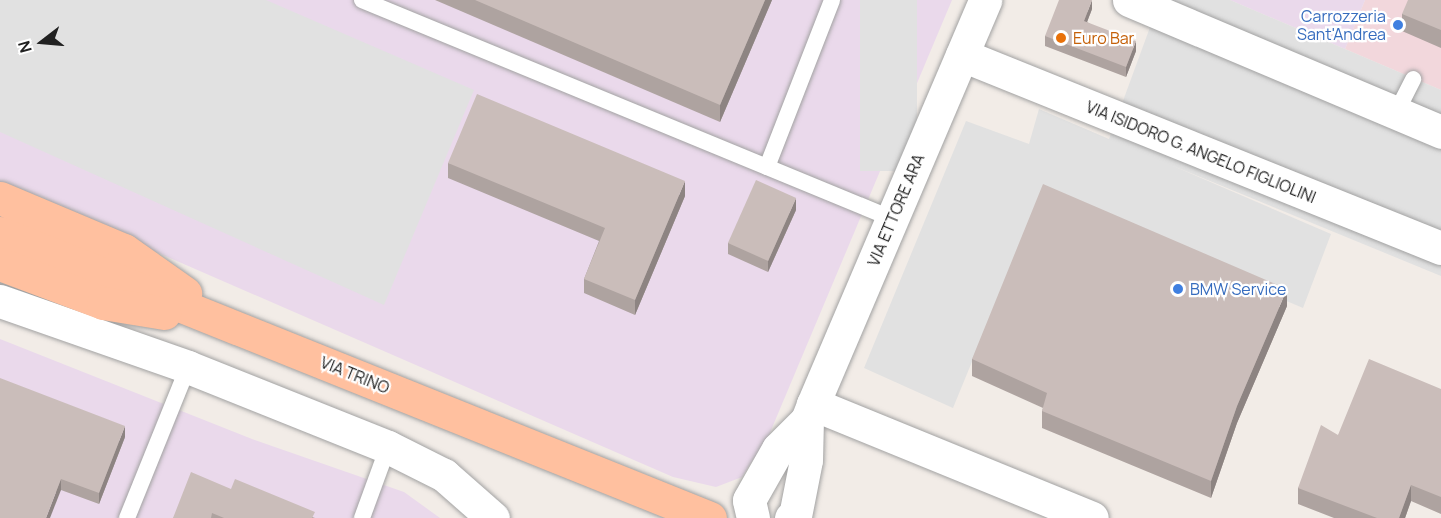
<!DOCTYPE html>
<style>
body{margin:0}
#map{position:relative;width:1441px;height:518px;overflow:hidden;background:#f2ece7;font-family:Manrope,sans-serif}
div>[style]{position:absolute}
.commercial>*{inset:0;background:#f2d7dc}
.industrial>*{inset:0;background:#ead9eb}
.parking>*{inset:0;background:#e1e1e1;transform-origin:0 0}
.roads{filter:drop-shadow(0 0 2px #a2a2a2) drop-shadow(0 0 2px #a2a2a2)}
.service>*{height:16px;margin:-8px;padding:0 8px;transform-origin:8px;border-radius:8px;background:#fff}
.minor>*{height:33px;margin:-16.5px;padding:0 16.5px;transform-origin:16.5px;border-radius:16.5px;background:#fff}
.primary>*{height:33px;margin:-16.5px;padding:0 16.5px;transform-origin:16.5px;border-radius:16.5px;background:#ffc09f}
.wall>*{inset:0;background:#aea3a0}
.shaded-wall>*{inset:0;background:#8d8482}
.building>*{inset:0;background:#cabdba;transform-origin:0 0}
.dots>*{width:16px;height:16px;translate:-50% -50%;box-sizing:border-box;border:3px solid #fff;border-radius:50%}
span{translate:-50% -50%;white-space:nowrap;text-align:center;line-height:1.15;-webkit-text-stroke:4.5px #fff;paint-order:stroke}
.shop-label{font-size:16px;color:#366cbe}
.right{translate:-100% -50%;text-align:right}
.left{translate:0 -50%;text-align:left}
.food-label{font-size:16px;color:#c56008}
.street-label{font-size:16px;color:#212121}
.north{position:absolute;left:12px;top:12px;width:60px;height:60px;-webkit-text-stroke:4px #fff;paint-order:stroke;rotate:254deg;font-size:16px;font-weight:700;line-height:24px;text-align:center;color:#212121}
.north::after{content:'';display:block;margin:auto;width:21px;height:27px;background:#212121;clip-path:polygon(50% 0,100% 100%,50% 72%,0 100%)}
</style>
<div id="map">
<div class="commercial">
<i style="clip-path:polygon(1365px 0,1441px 0,1441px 90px,1345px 49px)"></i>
</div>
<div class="industrial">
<i style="clip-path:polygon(0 0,952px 0,769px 435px,742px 477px,716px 487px,673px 477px,0 184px)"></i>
<i style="clip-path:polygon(1230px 0,1365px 0,1345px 49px)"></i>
<i style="clip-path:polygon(0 339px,252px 439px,404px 492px,440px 518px,0 518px)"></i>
</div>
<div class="parking">
<i style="clip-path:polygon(0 0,266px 0,474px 90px,384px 305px,0 132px)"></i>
<i style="left:860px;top:0;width:57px;height:171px"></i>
<i style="clip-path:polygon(1160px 0,1230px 0,1441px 90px,1441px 276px,1171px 165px,1331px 234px,1303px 308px,1040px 196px,953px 408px,864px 368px,966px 121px,1029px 144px,1039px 109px,1109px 139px)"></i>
</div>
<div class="roads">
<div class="service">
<i style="left:362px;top:0;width:574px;rotate:22.41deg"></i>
<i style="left:1396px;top:113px;width:38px;rotate:-63deg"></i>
<i style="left:767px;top:167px;width:179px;rotate:-68.7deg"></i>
<i style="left:127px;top:518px;width:163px;rotate:-68deg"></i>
<i style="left:362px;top:518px;width:76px;rotate:-69.9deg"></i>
</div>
<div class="minor">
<i style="left:1129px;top:0;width:339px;rotate:22.9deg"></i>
<i style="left:962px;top:55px;width:516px;rotate:21.95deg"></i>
<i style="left:0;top:301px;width:199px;rotate:19.3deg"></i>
<i style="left:188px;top:367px;width:215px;rotate:21.8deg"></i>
<i style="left:388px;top:447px;width:63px;rotate:26.6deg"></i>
<i style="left:444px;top:475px;width:65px;rotate:41.3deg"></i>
<i style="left:813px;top:404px;width:301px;rotate:22.2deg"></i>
<i style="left:753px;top:518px;width:18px;rotate:-103deg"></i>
<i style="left:749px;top:500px;width:59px;rotate:-60.4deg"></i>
<i style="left:778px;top:449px;width:41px;rotate:-45deg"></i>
<i style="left:791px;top:518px;width:4px;rotate:-27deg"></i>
<i style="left:795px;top:516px;width:57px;rotate:-78.9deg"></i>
<i style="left:806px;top:460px;width:40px;rotate:-88.6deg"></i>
<i style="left:807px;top:420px;width:17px;rotate:-69deg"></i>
<i style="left:813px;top:404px;width:439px;rotate:-66.9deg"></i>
</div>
<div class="primary">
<i style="left:0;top:198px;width:134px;rotate:22.8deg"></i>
<i style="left:124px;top:250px;width:75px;rotate:35.2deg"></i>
<i style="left:0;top:233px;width:765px;rotate:21.87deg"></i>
<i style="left:0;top:264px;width:110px;rotate:20.7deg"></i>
<i style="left:103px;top:303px;width:62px;rotate:9.3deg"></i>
</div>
</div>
<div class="wall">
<i style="clip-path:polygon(435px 0,772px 0,720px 122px)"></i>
<i style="clip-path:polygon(1441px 0,1441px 48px,1402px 31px,1402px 14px)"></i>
<i style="clip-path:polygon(1092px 9px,1087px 22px,1136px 51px,1126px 77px,1045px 46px,1045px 36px)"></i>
<i style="clip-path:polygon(448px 163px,685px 196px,635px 315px,584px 293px,584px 279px,599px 241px,448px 178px)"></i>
<i style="clip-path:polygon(796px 210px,768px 272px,728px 254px,728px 243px)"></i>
<i style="clip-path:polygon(1287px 306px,1237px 423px,1211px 498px,1042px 428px,1042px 411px,1043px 408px,972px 376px,972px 359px)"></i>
<i style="clip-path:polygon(1441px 389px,1441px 514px,1411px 501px,1405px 518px,1334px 518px,1298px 504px,1298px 488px,1338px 435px)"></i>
<i style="clip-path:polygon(125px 437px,99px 504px,61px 490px,0 518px)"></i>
<i style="clip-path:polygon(231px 489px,315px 518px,173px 518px)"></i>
</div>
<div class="shaded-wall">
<i style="clip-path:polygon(765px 0,772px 0,720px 122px,720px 105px)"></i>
<i style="clip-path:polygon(1092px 0,1092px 9px,1084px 30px,1084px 21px)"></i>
<i style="clip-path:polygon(1136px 41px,1136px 51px,1126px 77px,1126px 67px)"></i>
<i style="clip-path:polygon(685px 181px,685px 196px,635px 315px,635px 300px)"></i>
<i style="clip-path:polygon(796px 198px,796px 210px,768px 272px,768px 261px)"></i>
<i style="clip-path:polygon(1287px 289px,1287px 306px,1237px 423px,1211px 498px,1211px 481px,1237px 406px)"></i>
<i style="clip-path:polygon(125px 426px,125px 437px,99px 504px,99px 493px)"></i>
<i style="clip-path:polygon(61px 479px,61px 490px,50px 518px,46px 518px)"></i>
<i style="clip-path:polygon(1411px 485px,1411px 501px,1405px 518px,1399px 518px)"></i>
</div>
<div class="building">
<i style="clip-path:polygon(475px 0,765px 0,720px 105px)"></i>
<i style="clip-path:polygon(1059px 0,1092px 0,1084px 21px,1136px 41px,1126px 67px,1045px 36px)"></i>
<i style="clip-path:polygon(1408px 0,1441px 0,1441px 30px,1402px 14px)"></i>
<i style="clip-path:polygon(477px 94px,685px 181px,635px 300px,584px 279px,605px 228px,448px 163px)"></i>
<i style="left:756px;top:180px;width:44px;height:69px;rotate:24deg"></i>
<i style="clip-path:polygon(1043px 184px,1287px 289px,1237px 406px,1211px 481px,1042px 411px,1047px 393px,972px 359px)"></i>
<i style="clip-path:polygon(1369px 359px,1441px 389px,1441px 497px,1411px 485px,1399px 518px,1377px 518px,1298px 488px,1321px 425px,1338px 435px)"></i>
<i style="clip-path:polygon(0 378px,125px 426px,99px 493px,61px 479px,46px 518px,0 518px)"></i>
<i style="clip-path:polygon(191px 472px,231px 489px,235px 479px,315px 512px,312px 518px,224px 518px,212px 513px,211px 518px,173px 518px)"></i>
</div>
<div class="dots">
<i style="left:1398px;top:25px;background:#3f7fe0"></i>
<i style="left:1061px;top:38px;background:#e8710a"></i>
<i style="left:1178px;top:289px;background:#3f7fe0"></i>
</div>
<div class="shop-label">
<span class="right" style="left:1386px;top:25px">Carrozzeria<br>Sant'Andrea</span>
<span class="left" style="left:1190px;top:289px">BMW Service</span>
</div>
<div class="food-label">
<span class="left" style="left:1073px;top:38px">Euro Bar</span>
</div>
<div class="street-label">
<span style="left:1201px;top:152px;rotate:22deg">VIA ISIDORO G. ANGELO FIGLIOLINI</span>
<span style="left:896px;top:210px;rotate:-67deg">VIA ETTORE ARA</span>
<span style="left:355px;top:375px;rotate:22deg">VIA TRINO</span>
</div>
<div class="north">N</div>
</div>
